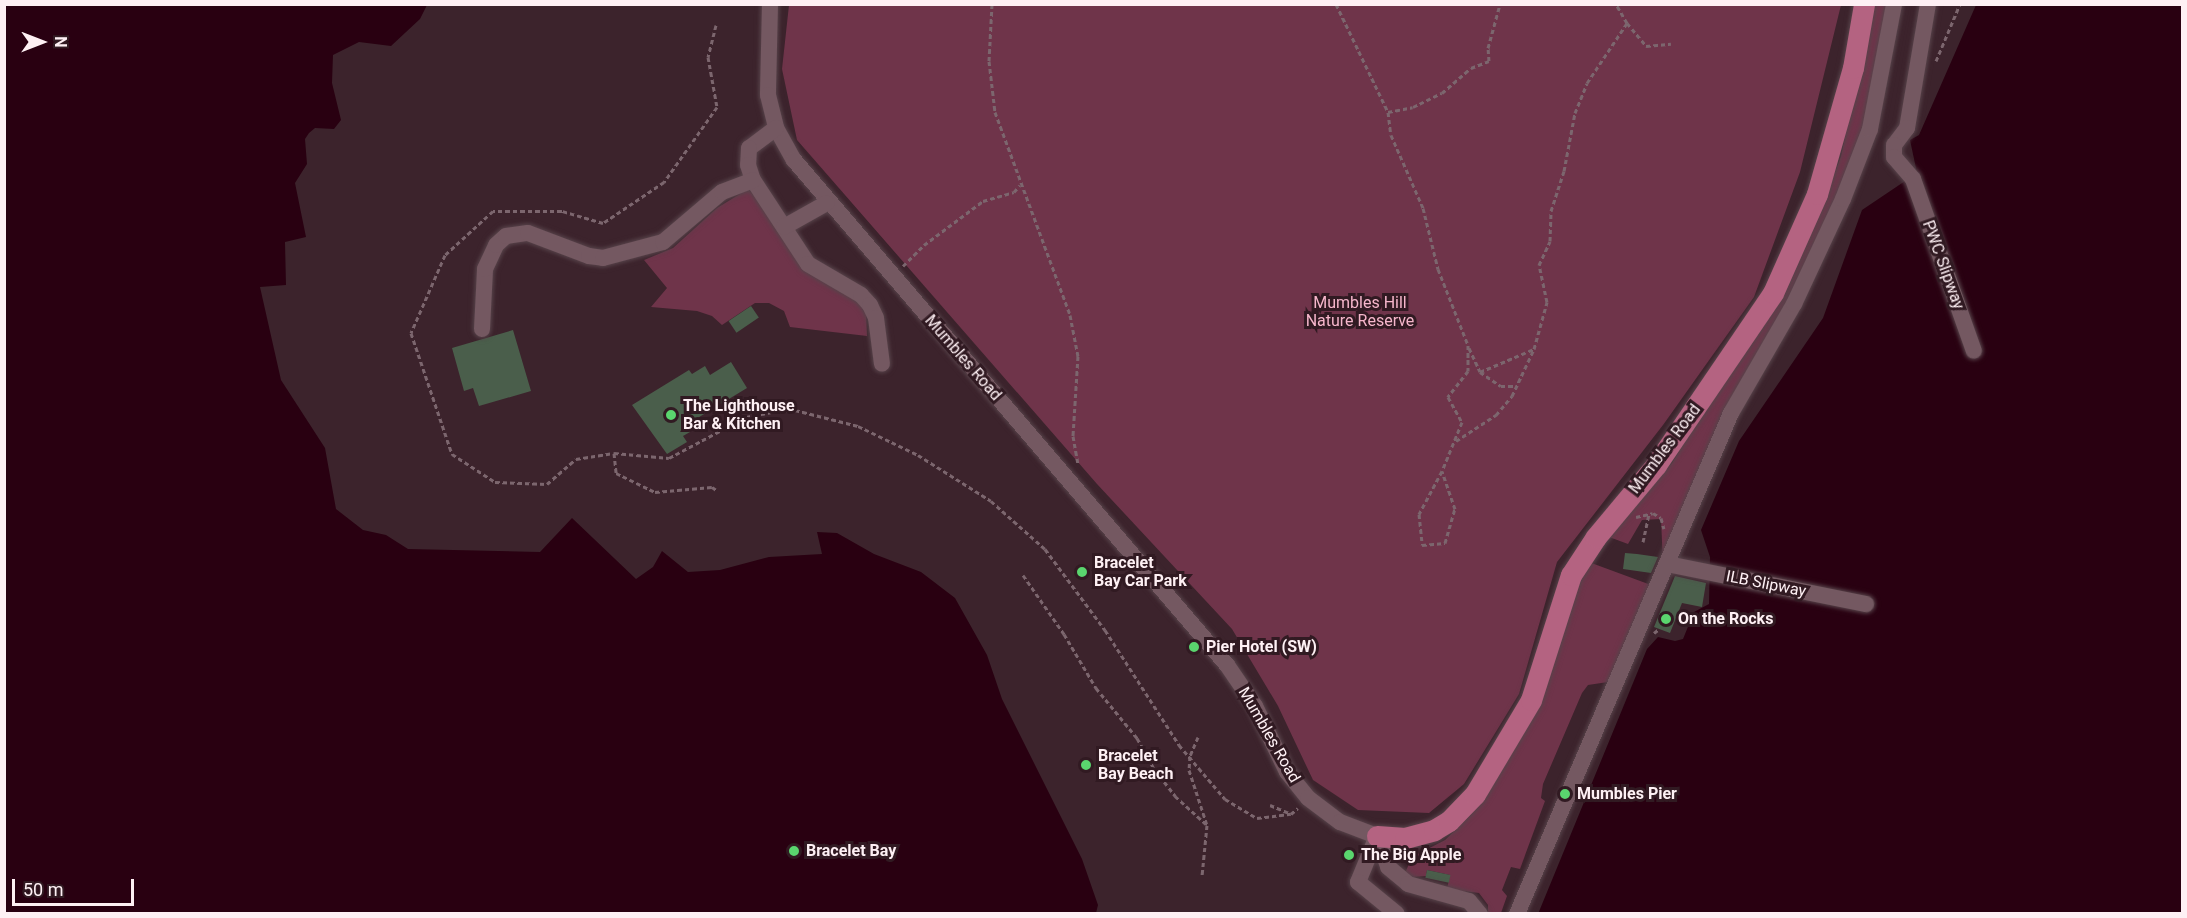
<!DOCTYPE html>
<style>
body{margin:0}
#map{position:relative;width:2187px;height:918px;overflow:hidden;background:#3c232c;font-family:Roboto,sans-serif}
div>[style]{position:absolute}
.green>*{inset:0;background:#6f344a}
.water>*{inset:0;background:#290011}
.building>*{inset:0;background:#4a5e4b;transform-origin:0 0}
.path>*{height:3px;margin-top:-1.5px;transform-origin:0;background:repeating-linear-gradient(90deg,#7c666e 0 4.5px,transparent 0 7.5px)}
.roads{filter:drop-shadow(0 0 2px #57434a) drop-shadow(0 0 2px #57434a)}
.minor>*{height:16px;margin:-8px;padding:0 8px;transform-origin:8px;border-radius:8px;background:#745861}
.major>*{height:21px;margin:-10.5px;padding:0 10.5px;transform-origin:10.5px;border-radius:10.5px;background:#b46381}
.dots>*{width:16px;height:16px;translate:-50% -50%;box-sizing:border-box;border:3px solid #311a22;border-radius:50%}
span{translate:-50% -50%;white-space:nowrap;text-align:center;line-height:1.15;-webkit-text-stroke:6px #311a22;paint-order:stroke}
.street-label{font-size:16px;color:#fef0f4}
.park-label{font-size:16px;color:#f6b6cb}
.poi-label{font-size:16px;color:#fef0f4;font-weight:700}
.left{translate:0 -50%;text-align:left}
.frame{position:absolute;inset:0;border:6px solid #fef0f4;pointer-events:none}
.north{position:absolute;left:12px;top:12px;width:60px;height:60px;-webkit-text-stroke:4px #311a22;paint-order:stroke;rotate:90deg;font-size:16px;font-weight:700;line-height:24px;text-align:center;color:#fef0f4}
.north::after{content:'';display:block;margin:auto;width:21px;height:27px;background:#fef0f4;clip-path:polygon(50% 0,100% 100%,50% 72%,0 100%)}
.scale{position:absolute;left:12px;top:879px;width:122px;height:27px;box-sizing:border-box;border:3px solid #fef0f4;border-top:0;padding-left:8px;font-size:18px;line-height:21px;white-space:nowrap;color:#fef0f4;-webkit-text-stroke:4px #311a22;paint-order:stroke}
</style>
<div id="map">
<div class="green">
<i style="clip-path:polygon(789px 5px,789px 4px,1841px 5px,1800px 172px,1754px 297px,1663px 425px,1557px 562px,1519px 694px,1464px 784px,1429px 813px,1358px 810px,1313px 780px,1278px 706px,1232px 629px,1097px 484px,797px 140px,782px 69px)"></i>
<i style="clip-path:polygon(1874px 5px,1887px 5px,1862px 137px,1852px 162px,1663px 564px,1661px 519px,1642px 520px,1628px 544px,1609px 537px,1672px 463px,1793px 269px,1821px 211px,1841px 156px)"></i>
<i style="clip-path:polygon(748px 189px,830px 281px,866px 309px,867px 336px,790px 327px,784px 311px,769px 303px,755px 303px,722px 325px,712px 316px,697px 311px,651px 307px,667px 288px,644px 260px,673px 248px,717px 208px)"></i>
<i style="clip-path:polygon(1586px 561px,1651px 585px,1608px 682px,1588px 685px,1582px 693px,1543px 784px,1541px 798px,1545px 801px,1520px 869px,1511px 867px,1502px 890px,1507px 896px,1501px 913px,1488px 913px,1488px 905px,1479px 893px,1447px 889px,1450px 875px,1427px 870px,1426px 876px,1413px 877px,1405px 873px,1412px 857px,1445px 840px,1471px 815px,1522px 736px)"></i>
</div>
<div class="water">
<i style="clip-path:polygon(5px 4px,427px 5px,420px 19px,391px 46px,359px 42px,333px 55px,332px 83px,341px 120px,334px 129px,315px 128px,309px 133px,305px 139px,307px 164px,295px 183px,306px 237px,285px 242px,286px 285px,260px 287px,281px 380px,325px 448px,336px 509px,363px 530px,386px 535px,408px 549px,540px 552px,572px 518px,636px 579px,653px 567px,662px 551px,688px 572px,720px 570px,769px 557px,822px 554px,817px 532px,837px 533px,874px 554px,921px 572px,955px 598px,987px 655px,1002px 699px,1082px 859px,1098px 905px,1096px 913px,5px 913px)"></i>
<i style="clip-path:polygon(1976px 5px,2182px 5px,2182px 913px,1538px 914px,1647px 649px,1658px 637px,1675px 641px,1683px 639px,1694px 612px,1709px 604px,1710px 557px,1701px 530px,1739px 441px,1823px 318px,1862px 210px,1917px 173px,1910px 140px,1919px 135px)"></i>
</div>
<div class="building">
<i style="left:751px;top:306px;width:14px;height:27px;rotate:56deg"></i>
<i style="clip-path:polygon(513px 330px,531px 391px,479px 406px,473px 388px,464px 391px,452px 348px)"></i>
<i style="clip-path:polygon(731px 362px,747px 388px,686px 425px,690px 432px,683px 436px,687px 442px,667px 454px,632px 405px,689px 370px,692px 374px,705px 366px,710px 375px)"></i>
<i style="clip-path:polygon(1625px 553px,1637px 554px,1658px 557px,1651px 573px,1623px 569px)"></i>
<i style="clip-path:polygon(1675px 576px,1706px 583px,1702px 607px,1682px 603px,1670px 633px,1654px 627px)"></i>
<i style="left:1427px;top:870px;width:24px;height:8px;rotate:12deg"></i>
</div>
<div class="path">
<i style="left:992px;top:4px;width:57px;rotate:93deg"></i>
<i style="left:989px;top:61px;width:51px;rotate:83.3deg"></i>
<i style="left:995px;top:112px;width:216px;rotate:69.7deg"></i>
<i style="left:1070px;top:315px;width:42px;rotate:79deg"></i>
<i style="left:1078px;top:356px;width:80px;rotate:93.6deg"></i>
<i style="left:1073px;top:436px;width:28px;rotate:80deg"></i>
<i style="left:1336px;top:4px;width:120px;rotate:64.3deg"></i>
<i style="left:1388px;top:112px;width:23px;rotate:83deg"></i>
<i style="left:1391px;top:135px;width:80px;rotate:66.3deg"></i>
<i style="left:1423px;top:208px;width:63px;rotate:76.2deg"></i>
<i style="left:1438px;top:269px;width:82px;rotate:68.5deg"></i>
<i style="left:1468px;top:345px;width:26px;rotate:90deg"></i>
<i style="left:1468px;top:371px;width:33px;rotate:128deg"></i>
<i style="left:1448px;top:397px;width:29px;rotate:61deg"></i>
<i style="left:1462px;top:422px;width:53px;rotate:112.2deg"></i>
<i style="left:1442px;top:471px;width:49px;rotate:118.1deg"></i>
<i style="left:1419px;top:514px;width:31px;rotate:84deg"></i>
<i style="left:1422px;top:545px;width:23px;rotate:-5deg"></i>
<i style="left:1445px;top:543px;width:35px;rotate:-74deg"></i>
<i style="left:1455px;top:509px;width:40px;rotate:-108.9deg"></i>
<i style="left:1627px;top:23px;width:30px;rotate:50deg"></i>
<i style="left:1646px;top:46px;width:25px;rotate:-5deg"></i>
<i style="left:716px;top:25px;width:33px;rotate:104deg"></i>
<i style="left:708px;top:57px;width:51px;rotate:79.8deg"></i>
<i style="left:717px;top:107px;width:92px;rotate:125.2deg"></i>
<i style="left:664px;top:182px;width:73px;rotate:146.1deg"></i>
<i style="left:603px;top:223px;width:43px;rotate:-163.7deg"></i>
<i style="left:562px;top:211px;width:69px;rotate:180deg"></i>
<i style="left:493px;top:211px;width:65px;rotate:137.5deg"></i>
<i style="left:445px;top:255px;width:85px;rotate:113.6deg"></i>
<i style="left:411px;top:333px;width:128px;rotate:71.3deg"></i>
<i style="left:452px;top:454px;width:51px;rotate:33.1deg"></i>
<i style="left:495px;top:482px;width:52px;rotate:2.2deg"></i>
<i style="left:547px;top:484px;width:38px;rotate:-41deg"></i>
<i style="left:576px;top:459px;width:38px;rotate:-9deg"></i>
<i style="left:614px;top:453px;width:55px;rotate:5.2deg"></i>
<i style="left:669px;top:458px;width:87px;rotate:-28deg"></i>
<i style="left:746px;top:417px;width:25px;rotate:-11deg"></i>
<i style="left:771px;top:412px;width:24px;rotate:-5deg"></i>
<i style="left:795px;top:410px;width:65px;rotate:14.3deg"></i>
<i style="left:858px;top:426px;width:67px;rotate:25.8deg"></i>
<i style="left:918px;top:455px;width:86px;rotate:32.2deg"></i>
<i style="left:991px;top:501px;width:72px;rotate:41.6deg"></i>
<i style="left:1045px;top:549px;width:101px;rotate:53.5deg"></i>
<i style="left:1105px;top:630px;width:137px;rotate:57.2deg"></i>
<i style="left:1179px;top:745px;width:71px;rotate:49.6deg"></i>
<i style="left:1225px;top:799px;width:37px;rotate:31deg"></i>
<i style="left:1257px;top:818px;width:34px;rotate:-7deg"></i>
<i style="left:1936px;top:61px;width:62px;rotate:-67.2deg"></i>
<i style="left:1388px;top:112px;width:25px;rotate:-11deg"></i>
<i style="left:1413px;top:107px;width:32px;rotate:-26deg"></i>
<i style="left:1442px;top:93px;width:38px;rotate:-41deg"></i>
<i style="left:1471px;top:68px;width:19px;rotate:-21deg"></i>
<i style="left:1489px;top:61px;width:13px;rotate:-94deg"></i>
<i style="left:1488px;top:48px;width:46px;rotate:-74.7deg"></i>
<i style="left:903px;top:266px;width:30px;rotate:-45deg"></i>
<i style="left:924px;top:245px;width:74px;rotate:-36.7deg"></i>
<i style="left:983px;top:201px;width:32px;rotate:-16deg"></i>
<i style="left:1014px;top:192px;width:9px;rotate:-49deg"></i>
<i style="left:1469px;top:348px;width:26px;rotate:65deg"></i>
<i style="left:1480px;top:372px;width:25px;rotate:34deg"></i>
<i style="left:1501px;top:386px;width:16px"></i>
<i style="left:1480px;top:372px;width:59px;rotate:-23.1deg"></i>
<i style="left:1456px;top:441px;width:48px;rotate:-33deg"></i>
<i style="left:1496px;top:415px;width:25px;rotate:-50deg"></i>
<i style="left:1512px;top:396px;width:52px;rotate:-64.9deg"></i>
<i style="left:1534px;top:349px;width:49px;rotate:-74.5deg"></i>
<i style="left:1547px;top:302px;width:38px;rotate:-102deg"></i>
<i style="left:1539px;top:265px;width:26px;rotate:-65deg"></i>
<i style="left:1550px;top:241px;width:30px;rotate:-88deg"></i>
<i style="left:1551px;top:211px;width:42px;rotate:-72deg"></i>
<i style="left:1564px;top:171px;width:59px;rotate:-79.3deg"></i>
<i style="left:1575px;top:113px;width:32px;rotate:-68deg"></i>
<i style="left:1587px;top:83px;width:72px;rotate:-56.3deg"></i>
<i style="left:1627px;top:23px;width:22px;rotate:-120deg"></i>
<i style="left:614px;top:453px;width:20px;rotate:84deg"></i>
<i style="left:616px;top:473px;width:43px;rotate:26deg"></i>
<i style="left:655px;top:492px;width:57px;rotate:-5deg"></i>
<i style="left:712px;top:487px;width:7px;rotate:34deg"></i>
<i style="left:1636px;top:517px;width:17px;rotate:-13deg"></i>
<i style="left:1653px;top:513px;width:9px;rotate:32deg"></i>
<i style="left:1661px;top:518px;width:11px;rotate:75deg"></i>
<i style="left:1643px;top:542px;width:30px;rotate:-78deg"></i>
<i style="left:1023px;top:575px;width:72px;rotate:55.2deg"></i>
<i style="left:1064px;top:634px;width:63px;rotate:59.3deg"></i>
<i style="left:1096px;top:688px;width:65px;rotate:50.6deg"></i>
<i style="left:1137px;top:738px;width:37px;rotate:61deg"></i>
<i style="left:1155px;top:770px;width:33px;rotate:52deg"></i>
<i style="left:1175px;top:796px;width:43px;rotate:42.2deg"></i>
<i style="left:1654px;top:633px;width:6px;rotate:-39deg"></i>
<i style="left:1198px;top:737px;width:21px;rotate:113deg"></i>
<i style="left:1190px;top:756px;width:14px;rotate:94deg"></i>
<i style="left:1189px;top:770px;width:58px;rotate:71.9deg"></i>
<i style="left:1207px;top:825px;width:51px;rotate:95.6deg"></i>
<i style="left:1270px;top:805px;width:23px;rotate:23deg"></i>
<i style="left:1291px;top:814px;width:9px;rotate:-41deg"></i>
</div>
<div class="roads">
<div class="minor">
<i style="left:770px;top:4px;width:91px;rotate:91.3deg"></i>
<i style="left:768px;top:95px;width:34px;rotate:76deg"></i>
<i style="left:776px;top:128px;width:37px;rotate:61deg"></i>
<i style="left:794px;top:160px;width:665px;rotate:49.39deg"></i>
<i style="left:1227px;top:665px;width:50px;rotate:55.7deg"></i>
<i style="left:1255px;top:706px;width:73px;rotate:64.1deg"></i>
<i style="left:1287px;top:772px;width:33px;rotate:51deg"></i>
<i style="left:1308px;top:798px;width:40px;rotate:37deg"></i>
<i style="left:1340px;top:822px;width:40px;rotate:21deg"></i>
<i style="left:1928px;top:4px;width:126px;rotate:99.6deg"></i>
<i style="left:1907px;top:128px;width:21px;rotate:127deg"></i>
<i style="left:1894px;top:145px;width:12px;rotate:90deg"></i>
<i style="left:1894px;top:157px;width:29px;rotate:49deg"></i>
<i style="left:1913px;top:179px;width:182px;rotate:70.5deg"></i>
<i style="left:776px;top:128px;width:34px;rotate:143deg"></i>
<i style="left:749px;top:148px;width:17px;rotate:93deg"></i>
<i style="left:748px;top:165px;width:16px;rotate:72deg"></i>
<i style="left:753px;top:180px;width:100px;rotate:56.8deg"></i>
<i style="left:808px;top:264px;width:61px;rotate:30.3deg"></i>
<i style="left:861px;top:295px;width:13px;rotate:48deg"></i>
<i style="left:870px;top:305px;width:14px;rotate:65deg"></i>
<i style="left:876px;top:318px;width:46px;rotate:82.6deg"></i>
<i style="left:784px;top:227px;width:49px;rotate:-29.2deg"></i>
<i style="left:482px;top:329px;width:60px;rotate:-87.1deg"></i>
<i style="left:485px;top:269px;width:26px;rotate:-65deg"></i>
<i style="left:496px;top:245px;width:13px;rotate:-42deg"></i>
<i style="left:506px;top:236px;width:22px;rotate:-8deg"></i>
<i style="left:528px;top:233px;width:65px;rotate:20.7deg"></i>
<i style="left:589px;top:256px;width:14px;rotate:8deg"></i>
<i style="left:603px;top:258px;width:62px;rotate:-14.9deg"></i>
<i style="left:663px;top:242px;width:77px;rotate:-40.3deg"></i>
<i style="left:722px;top:192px;width:33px;rotate:-21deg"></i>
<i style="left:1667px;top:564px;width:203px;rotate:11.4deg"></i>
<i style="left:1377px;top:836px;width:33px;rotate:70deg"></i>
<i style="left:1388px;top:867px;width:26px;rotate:40deg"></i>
<i style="left:1408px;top:884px;width:63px;rotate:15.6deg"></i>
<i style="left:1469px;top:901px;width:17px;rotate:50deg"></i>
<i style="left:1377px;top:836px;width:50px;rotate:112.4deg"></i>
<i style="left:1358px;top:882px;width:50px;rotate:39.4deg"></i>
<i style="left:1517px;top:914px;width:545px;rotate:-66.87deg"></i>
<i style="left:1731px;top:413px;width:126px;rotate:-60deg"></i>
<i style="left:1794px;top:304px;width:116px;rotate:-65deg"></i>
<i style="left:1843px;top:199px;width:75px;rotate:-68.9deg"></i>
<i style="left:1870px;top:129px;width:127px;rotate:-79.1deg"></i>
</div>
<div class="major">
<i style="left:1377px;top:836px;width:28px;rotate:4deg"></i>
<i style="left:1405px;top:838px;width:30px;rotate:-15deg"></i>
<i style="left:1434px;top:830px;width:17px;rotate:-31deg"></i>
<i style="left:1449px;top:821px;width:37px;rotate:-46deg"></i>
<i style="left:1475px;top:794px;width:109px;rotate:-59.2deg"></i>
<i style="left:1531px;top:700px;width:131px;rotate:-72.3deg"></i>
<i style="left:1571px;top:575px;width:45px;rotate:-56.7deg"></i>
<i style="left:1596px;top:537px;width:94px;rotate:-50.2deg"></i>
<i style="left:1656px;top:465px;width:208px;rotate:-55.8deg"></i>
<i style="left:1773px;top:293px;width:108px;rotate:-66deg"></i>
<i style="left:1817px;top:194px;width:131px;rotate:-74.1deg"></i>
<i style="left:1853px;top:68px;width:65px;rotate:-80.2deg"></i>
</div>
</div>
<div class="dots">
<i style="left:671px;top:415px;background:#5ad56e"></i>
<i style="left:1082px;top:572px;background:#5ad56e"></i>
<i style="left:1666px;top:619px;background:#5ad56e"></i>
<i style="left:1194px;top:647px;background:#5ad56e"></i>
<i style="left:1086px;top:765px;background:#5ad56e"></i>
<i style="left:1565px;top:794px;background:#5ad56e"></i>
<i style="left:794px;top:851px;background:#5ad56e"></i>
<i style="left:1349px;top:855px;background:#5ad56e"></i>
</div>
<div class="street-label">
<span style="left:1943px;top:265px;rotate:70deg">PWC Slipway</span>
<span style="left:963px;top:358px;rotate:49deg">Mumbles Road</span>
<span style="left:1665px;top:449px;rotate:-53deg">Mumbles Road</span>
<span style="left:1766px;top:584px;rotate:11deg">ILB Slipway</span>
<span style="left:1269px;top:735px;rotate:60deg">Mumbles Road</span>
</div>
<div class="park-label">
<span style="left:1360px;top:312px">Mumbles Hill<br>Nature Reserve</span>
</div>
<div class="poi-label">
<span class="left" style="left:683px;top:415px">The Lighthouse<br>Bar &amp; Kitchen</span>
<span class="left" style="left:1094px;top:572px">Bracelet<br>Bay Car Park</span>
<span class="left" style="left:1678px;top:619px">On the Rocks</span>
<span class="left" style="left:1206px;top:647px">Pier Hotel (SW)</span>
<span class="left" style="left:1098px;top:765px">Bracelet<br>Bay Beach</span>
<span class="left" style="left:1577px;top:794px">Mumbles Pier</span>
<span class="left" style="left:806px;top:851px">Bracelet Bay</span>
<span class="left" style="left:1361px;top:855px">The Big Apple</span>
</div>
<div class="frame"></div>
<div class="north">N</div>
<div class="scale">50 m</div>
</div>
